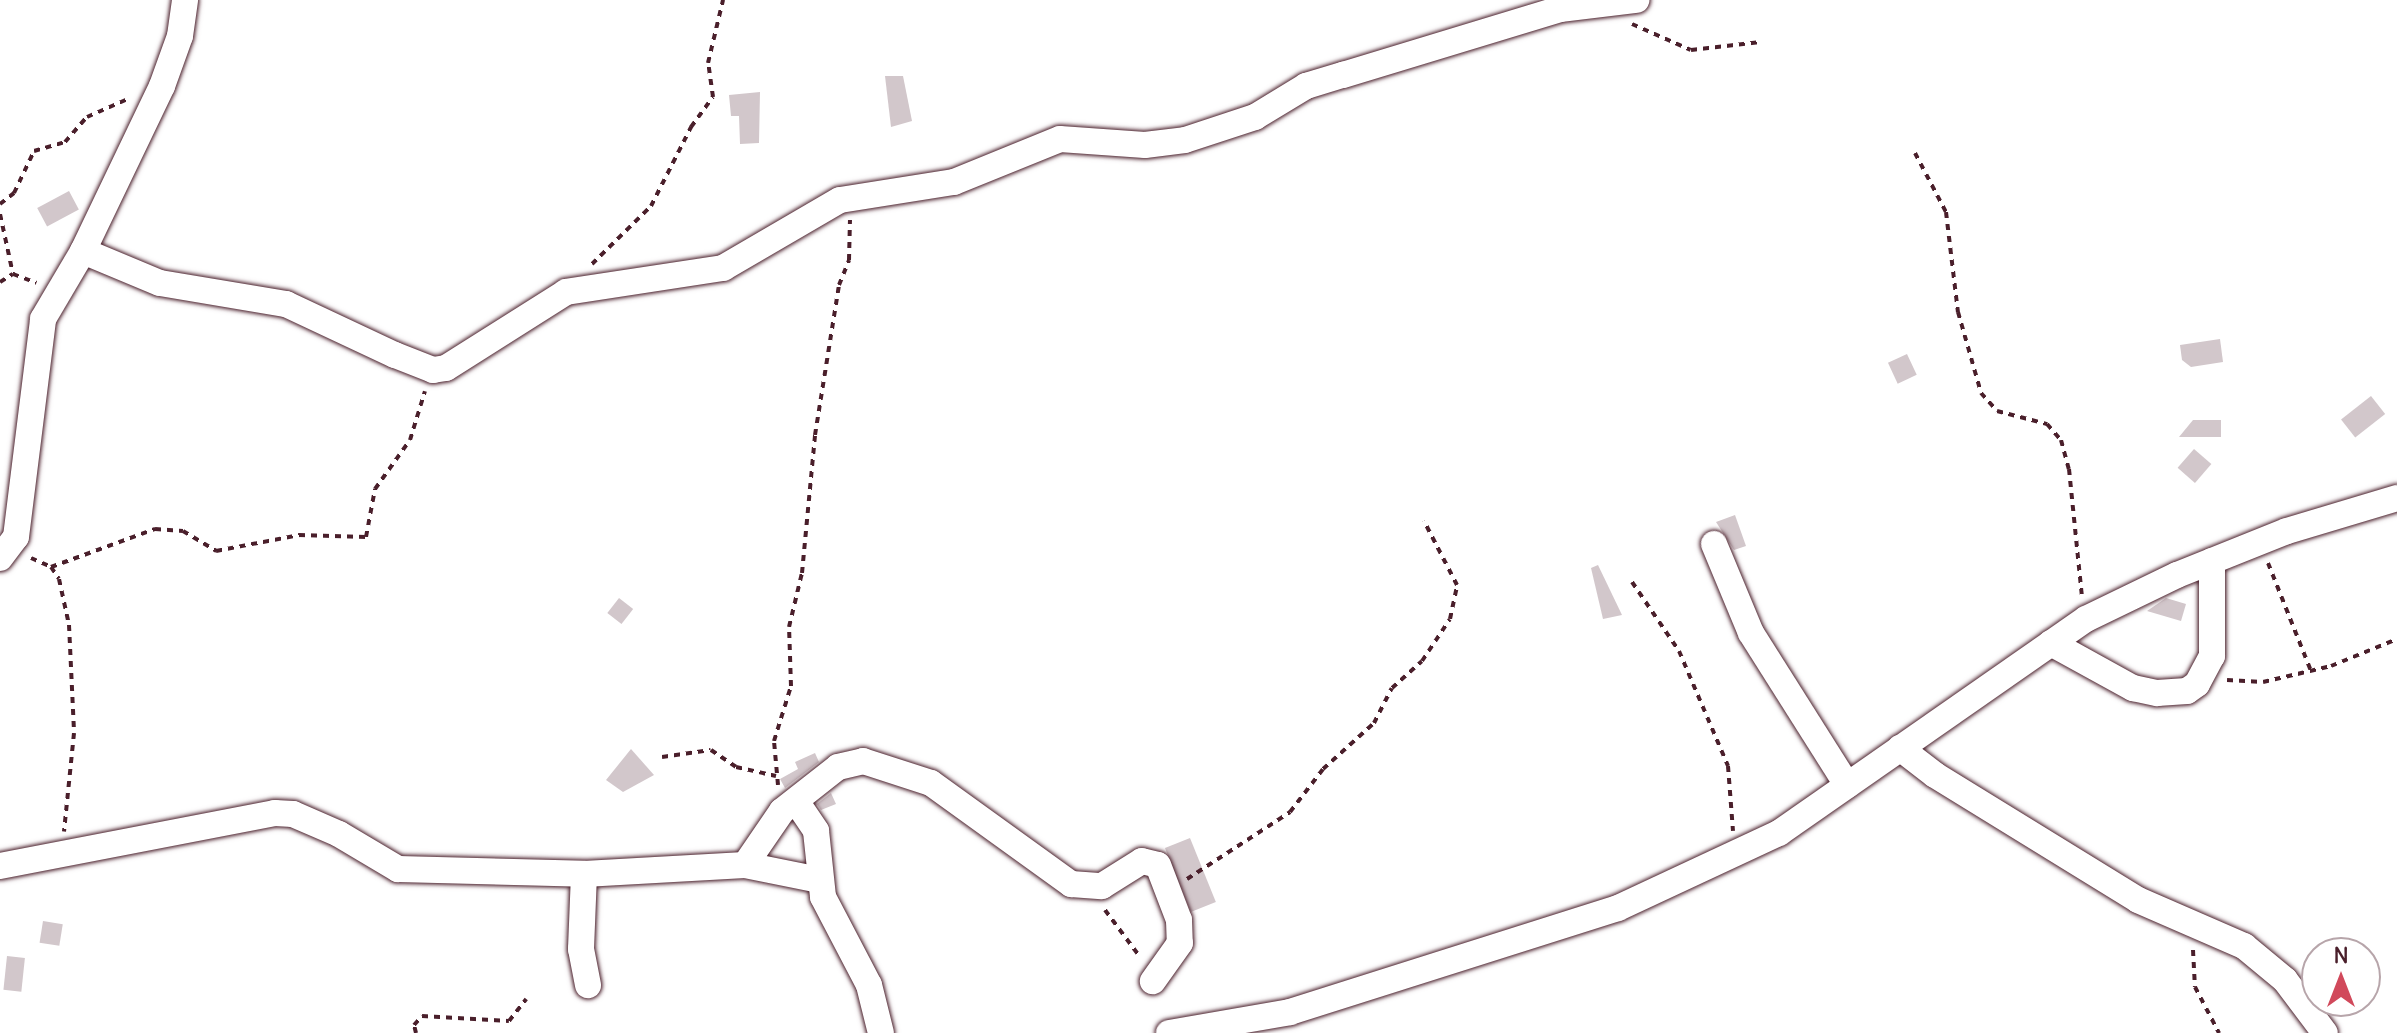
<!DOCTYPE html>
<style>
body{margin:0}
#map{position:relative;width:2397px;height:1033px;overflow:hidden;background:#fff;font-family:Delius,sans-serif}
div>[style]{position:absolute}
.building>*{inset:0;background:#d2c7cb;transform-origin:0 0}
.path>*{height:4px;margin-top:-2px;transform-origin:0;background:repeating-linear-gradient(90deg,#4a1f2b 0 6px,transparent 0 12px)}
.roads{filter:drop-shadow(0 0 2px #4a1f2b) drop-shadow(0 0 2px #4a1f2b)}
.street>*{height:26px;margin:-13px;padding:0 13px;transform-origin:13px;border-radius:13px;background:#fff}
span{translate:-50% -50%;white-space:nowrap;text-align:center;line-height:1.15;-webkit-text-stroke:6px #fff;paint-order:stroke}
.north{position:absolute;left:2301px;top:937px;width:80px;height:80px;box-sizing:border-box;background:#fff;border:2px solid #b7a5aa;border-radius:50%;rotate:0deg;font-size:22px;font-weight:700;line-height:32px;text-align:center;color:#4a1f2b}
.north::after{content:'';display:block;margin:auto;width:28px;height:36px;background:#d1495b;clip-path:polygon(50% 0,100% 100%,50% 72%,0 100%)}
</style>
<div id="map">
<div class="building">
<i style="clip-path:polygon(885px 76px,903px 76px,912px 121px,891px 127px)"></i>
<i style="clip-path:polygon(760px 92px,759px 143px,740px 144px,739px 116px,731px 116px,729px 95px)"></i>
<i style="left:69px;top:191px;width:21px;height:36px;rotate:62deg"></i>
<i style="clip-path:polygon(2220px 339px,2223px 362px,2191px 367px,2182px 360px,2180px 345px)"></i>
<i style="left:1907px;top:354px;width:23px;height:21px;rotate:65deg"></i>
<i style="left:2371px;top:396px;width:23px;height:38px;rotate:52deg"></i>
<i style="clip-path:polygon(2193px 420px,2221px 420px,2221px 437px,2179px 437px)"></i>
<i style="left:2194px;top:449px;width:23px;height:25px;rotate:41deg"></i>
<i style="clip-path:polygon(1735px 515px,1746px 546px,1734px 550px,1716px 522px)"></i>
<i style="clip-path:polygon(1598px 565px,1622px 615px,1603px 619px,1591px 568px)"></i>
<i style="left:619px;top:598px;width:18px;height:19px;rotate:38deg"></i>
<i style="clip-path:polygon(2166px 598px,2186px 604px,2181px 621px,2147px 611px)"></i>
<i style="clip-path:polygon(631px 749px,654px 775px,623px 792px,606px 780px)"></i>
<i style="clip-path:polygon(815px 753px,819px 762px,785px 788px,780px 779px,798px 769px,795px 762px)"></i>
<i style="clip-path:polygon(831px 793px,836px 804px,821px 810px,817px 804px)"></i>
<i style="left:1190px;top:838px;width:69px;height:27px;rotate:68deg"></i>
<i style="left:43px;top:921px;width:20px;height:22px;rotate:9deg"></i>
<i style="left:7px;top:956px;width:18px;height:34px;rotate:6deg"></i>
</div>
<div class="path">
<i style="left:1632px;top:24px;width:64px;rotate:23.8deg"></i>
<i style="left:1691px;top:50px;width:70px;rotate:-6.5deg"></i>
<i style="left:1915px;top:153px;width:67px;rotate:62.3deg"></i>
<i style="left:1946px;top:212px;width:101px;rotate:83.2deg"></i>
<i style="left:1958px;top:312px;width:84px;rotate:74.1deg"></i>
<i style="left:1981px;top:393px;width:24px;rotate:48deg"></i>
<i style="left:1997px;top:411px;width:52px;rotate:14.6deg"></i>
<i style="left:2047px;top:424px;width:21px;rotate:49deg"></i>
<i style="left:2061px;top:440px;width:30px;rotate:75deg"></i>
<i style="left:2069px;top:469px;width:129px;rotate:84.2deg"></i>
<i style="left:0;top:204px;width:18px;rotate:-38deg"></i>
<i style="left:14px;top:193px;width:47px;rotate:-64.5deg"></i>
<i style="left:34px;top:151px;width:32px;rotate:-16deg"></i>
<i style="left:65px;top:142px;width:33px;rotate:-49deg"></i>
<i style="left:87px;top:117px;width:47px;rotate:-23.8deg"></i>
<i style="left:0;top:214px;width:61px;rotate:77.8deg"></i>
<i style="left:13px;top:274px;width:25px;rotate:21deg"></i>
<i style="left:592px;top:264px;width:83px;rotate:-44.5deg"></i>
<i style="left:651px;top:206px;width:89px;rotate:-63.1deg"></i>
<i style="left:691px;top:127px;width:37px;rotate:-54deg"></i>
<i style="left:713px;top:97px;width:34px;rotate:-98deg"></i>
<i style="left:708px;top:63px;width:65px;rotate:-76.6deg"></i>
<i style="left:0;top:282px;width:15px;rotate:-32deg"></i>
<i style="left:31px;top:558px;width:22px;rotate:24deg"></i>
<i style="left:51px;top:567px;width:14px;rotate:56deg"></i>
<i style="left:59px;top:579px;width:47px;rotate:77.7deg"></i>
<i style="left:69px;top:625px;width:108px;rotate:87.3deg"></i>
<i style="left:74px;top:733px;width:99px;rotate:95.8deg"></i>
<i style="left:2268px;top:563px;width:116px;rotate:68.3deg"></i>
<i style="left:51px;top:567px;width:111px;rotate:-20.1deg"></i>
<i style="left:155px;top:529px;width:28px;rotate:4deg"></i>
<i style="left:183px;top:531px;width:39px;rotate:31deg"></i>
<i style="left:216px;top:551px;width:85px;rotate:-10.9deg"></i>
<i style="left:299px;top:535px;width:67px;rotate:1.7deg"></i>
<i style="left:366px;top:537px;width:49px;rotate:-79.4deg"></i>
<i style="left:375px;top:489px;width:60px;rotate:-54.5deg"></i>
<i style="left:410px;top:440px;width:51px;rotate:-73deg"></i>
<i style="left:1632px;top:582px;width:83px;rotate:55.7deg"></i>
<i style="left:1679px;top:651px;width:125px;rotate:66.9deg"></i>
<i style="left:1728px;top:766px;width:65px;rotate:85.6deg"></i>
<i style="left:2227px;top:680px;width:36px;rotate:3deg"></i>
<i style="left:2263px;top:682px;width:70px;rotate:-13.2deg"></i>
<i style="left:2331px;top:666px;width:71px;rotate:-22.2deg"></i>
<i style="left:662px;top:757px;width:49px;rotate:-8.1deg"></i>
<i style="left:711px;top:750px;width:30px;rotate:34deg"></i>
<i style="left:736px;top:767px;width:41px;rotate:12.7deg"></i>
<i style="left:778px;top:785px;width:44px;rotate:-95.2deg"></i>
<i style="left:774px;top:741px;width:58px;rotate:-72.8deg"></i>
<i style="left:791px;top:686px;width:59px;rotate:-91.9deg"></i>
<i style="left:789px;top:627px;width:56px;rotate:-76.5deg"></i>
<i style="left:802px;top:573px;width:139px;rotate:-84.6deg"></i>
<i style="left:815px;top:435px;width:152px;rotate:-80.9deg"></i>
<i style="left:839px;top:285px;width:27px;rotate:-68deg"></i>
<i style="left:849px;top:260px;width:40px;rotate:-88.6deg"></i>
<i style="left:1187px;top:879px;width:123px;rotate:-33deg"></i>
<i style="left:1290px;top:812px;width:54px;rotate:-52.5deg"></i>
<i style="left:1323px;top:769px;width:69px;rotate:-42deg"></i>
<i style="left:1374px;top:723px;width:39px;rotate:-63deg"></i>
<i style="left:1392px;top:688px;width:40px;rotate:-42deg"></i>
<i style="left:1422px;top:661px;width:50px;rotate:-56.3deg"></i>
<i style="left:1450px;top:619px;width:35px;rotate:-78deg"></i>
<i style="left:1457px;top:585px;width:72px;rotate:-117.3deg"></i>
<i style="left:1105px;top:910px;width:59px;rotate:53.3deg"></i>
<i style="left:2193px;top:950px;width:37px;rotate:87deg"></i>
<i style="left:2195px;top:987px;width:52px;rotate:62.4deg"></i>
<i style="left:416px;top:1033px;width:8px;rotate:-104deg"></i>
<i style="left:414px;top:1025px;width:12px;rotate:-48deg"></i>
<i style="left:422px;top:1016px;width:87px;rotate:3.3deg"></i>
<i style="left:509px;top:1021px;width:28px;rotate:-52deg"></i>
</div>
<div class="roads">
<div class="street">
<i style="left:83px;top:251px;width:83px;rotate:22.6deg"></i>
<i style="left:160px;top:283px;width:128px;rotate:9.5deg"></i>
<i style="left:286px;top:304px;width:120px;rotate:25.1deg"></i>
<i style="left:395px;top:355px;width:41px;rotate:21.5deg"></i>
<i style="left:433px;top:370px;width:13px;rotate:-9deg"></i>
<i style="left:446px;top:368px;width:142px;rotate:-32.3deg"></i>
<i style="left:566px;top:292px;width:159px;rotate:-8.7deg"></i>
<i style="left:723px;top:268px;width:135px;rotate:-30.2deg"></i>
<i style="left:840px;top:200px;width:115px;rotate:-9deg"></i>
<i style="left:954px;top:182px;width:114px;rotate:-22.1deg"></i>
<i style="left:1060px;top:139px;width:85px;rotate:4deg"></i>
<i style="left:1145px;top:145px;width:40px;rotate:-7.1deg"></i>
<i style="left:1185px;top:140px;width:74px;rotate:-18.2deg"></i>
<i style="left:1255px;top:117px;width:60px;rotate:-31.3deg"></i>
<i style="left:1306px;top:86px;width:39px;rotate:-17deg"></i>
<i style="left:1343px;top:75px;width:227px;rotate:-16.9deg"></i>
<i style="left:1560px;top:9px;width:77px;rotate:-6.8deg"></i>
<i style="left:1714px;top:544px;width:96px;rotate:67.4deg"></i>
<i style="left:1751px;top:633px;width:180px;rotate:57.7deg"></i>
<i style="left:0;top:558px;width:26px;rotate:-53deg"></i>
<i style="left:16px;top:537px;width:220px;rotate:-82.9deg"></i>
<i style="left:43px;top:319px;width:79px;rotate:-59.5deg"></i>
<i style="left:83px;top:251px;width:183px;rotate:-64.4deg"></i>
<i style="left:162px;top:86px;width:53px;rotate:-70.2deg"></i>
<i style="left:180px;top:36px;width:36px;rotate:-82deg"></i>
<i style="left:2051px;top:643px;width:94px;rotate:28.8deg"></i>
<i style="left:2133px;top:688px;width:25px;rotate:12deg"></i>
<i style="left:2157px;top:693px;width:30px;rotate:-4deg"></i>
<i style="left:2187px;top:691px;width:12px;rotate:-35deg"></i>
<i style="left:2197px;top:684px;width:32px;rotate:-62deg"></i>
<i style="left:2212px;top:656px;width:95px;rotate:-90deg"></i>
<i style="left:1900px;top:748px;width:44px;rotate:37.6deg"></i>
<i style="left:1935px;top:775px;width:238px;rotate:31.6deg"></i>
<i style="left:2138px;top:900px;width:116px;rotate:23.5deg"></i>
<i style="left:2244px;top:946px;width:53px;rotate:39.7deg"></i>
<i style="left:2285px;top:980px;width:66px;rotate:53deg"></i>
<i style="left:796px;top:801px;width:36px;rotate:56deg"></i>
<i style="left:816px;top:831px;width:66px;rotate:83.9deg"></i>
<i style="left:823px;top:897px;width:99px;rotate:62.4deg"></i>
<i style="left:869px;top:985px;width:49px;rotate:76deg"></i>
<i style="left:745px;top:865px;width:65px;rotate:-55.6deg"></i>
<i style="left:782px;top:811px;width:71px;rotate:-38.2deg"></i>
<i style="left:838px;top:767px;width:26px;rotate:-13deg"></i>
<i style="left:863px;top:761px;width:71px;rotate:17.9deg"></i>
<i style="left:931px;top:783px;width:173px;rotate:35.8deg"></i>
<i style="left:1071px;top:884px;width:31px;rotate:4deg"></i>
<i style="left:1102px;top:886px;width:47px;rotate:-32deg"></i>
<i style="left:1142px;top:861px;width:16px;rotate:14deg"></i>
<i style="left:1158px;top:865px;width:59px;rotate:69.1deg"></i>
<i style="left:1179px;top:920px;width:23px;rotate:88deg"></i>
<i style="left:1180px;top:943px;width:47px;rotate:125.4deg"></i>
<i style="left:0;top:866px;width:280px;rotate:-10.9deg"></i>
<i style="left:275px;top:813px;width:18px;rotate:3deg"></i>
<i style="left:293px;top:814px;width:50px;rotate:23.5deg"></i>
<i style="left:339px;top:834px;width:69px;rotate:30.7deg"></i>
<i style="left:398px;top:869px;width:186px;rotate:1.5deg"></i>
<i style="left:584px;top:874px;width:161px;rotate:-3.2deg"></i>
<i style="left:745px;top:865px;width:76px;rotate:11.3deg"></i>
<i style="left:584px;top:874px;width:75px;rotate:92.3deg"></i>
<i style="left:581px;top:949px;width:37px;rotate:79deg"></i>
<i style="left:1169px;top:1033px;width:123px;rotate:-9.8deg"></i>
<i style="left:1290px;top:1012px;width:344px;rotate:-17.6deg"></i>
<i style="left:1618px;top:908px;width:178px;rotate:-25deg"></i>
<i style="left:1779px;top:833px;width:374px;rotate:-34.9deg"></i>
<i style="left:2086px;top:619px;width:101px;rotate:-25.8deg"></i>
<i style="left:2177px;top:575px;width:118px;rotate:-21.8deg"></i>
<i style="left:2287px;top:531px;width:115px;rotate:-16.7deg"></i>
</div>
</div>
<div class="north">N</div>
</div>
